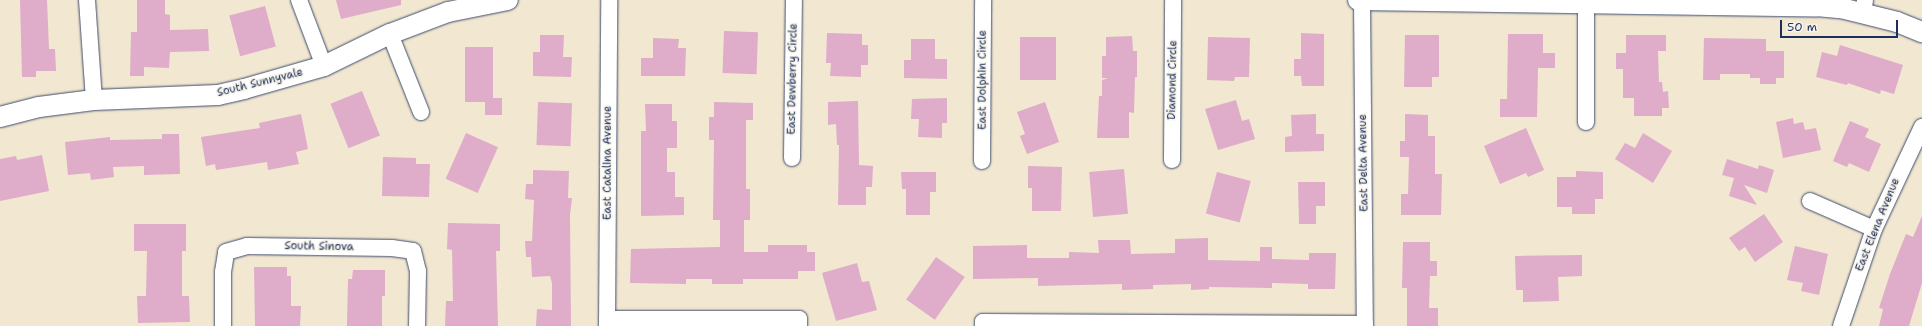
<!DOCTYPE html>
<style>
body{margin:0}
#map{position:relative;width:1922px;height:326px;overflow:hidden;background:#f2e7d0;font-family:"Shantell Sans",sans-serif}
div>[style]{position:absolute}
.building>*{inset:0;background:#dfacca;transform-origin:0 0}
.roads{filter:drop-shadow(0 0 1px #3b4b6f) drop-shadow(0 0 1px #3b4b6f)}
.minor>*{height:16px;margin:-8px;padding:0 8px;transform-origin:8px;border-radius:8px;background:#fff}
.tertiary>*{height:20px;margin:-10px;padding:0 10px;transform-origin:10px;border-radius:10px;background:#fff}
span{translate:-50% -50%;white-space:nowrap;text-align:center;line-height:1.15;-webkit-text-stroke:3px #f7f3e8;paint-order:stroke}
.street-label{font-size:11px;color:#1b2f5e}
.scale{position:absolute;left:1780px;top:20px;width:118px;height:18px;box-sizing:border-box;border:2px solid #1b2f5e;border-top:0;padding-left:5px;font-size:12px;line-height:14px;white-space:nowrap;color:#1b2f5e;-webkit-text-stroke:3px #f7f3e8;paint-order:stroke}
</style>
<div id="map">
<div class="building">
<i style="clip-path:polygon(20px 0,47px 0,49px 49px,55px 49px,56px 71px,36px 71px,36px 77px,22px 77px)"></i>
<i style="clip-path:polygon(137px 0,165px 0,165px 14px,170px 15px,170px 30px,208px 29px,209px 51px,170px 52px,169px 68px,144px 67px,144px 76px,130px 76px,131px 32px,137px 32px)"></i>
<i style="clip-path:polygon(336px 0,401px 0,401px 5px,341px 19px)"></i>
<i style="left:265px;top:6px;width:42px;height:37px;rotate:75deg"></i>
<i style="left:724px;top:31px;width:34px;height:42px;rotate:2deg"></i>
<i style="clip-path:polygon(827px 33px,862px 34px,862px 45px,868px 45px,868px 65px,861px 65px,861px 77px,830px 76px,831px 63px,826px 63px)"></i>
<i style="clip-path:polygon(1301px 33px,1324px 34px,1324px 86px,1302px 86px,1301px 76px,1294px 76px,1294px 59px,1301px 59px)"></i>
<i style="clip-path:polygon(1508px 34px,1543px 34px,1543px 53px,1555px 53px,1555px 68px,1538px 68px,1537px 117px,1500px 117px,1500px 99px,1507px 99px)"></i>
<i style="clip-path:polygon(540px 35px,564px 35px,563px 57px,572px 57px,571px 77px,533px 76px,533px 52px,540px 52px)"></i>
<i style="clip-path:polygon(1405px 35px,1439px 35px,1439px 77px,1432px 77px,1432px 87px,1404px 87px)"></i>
<i style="clip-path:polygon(1626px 35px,1666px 35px,1666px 51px,1658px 51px,1659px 82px,1662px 82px,1663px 92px,1668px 91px,1669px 108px,1662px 108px,1662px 116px,1634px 116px,1634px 98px,1623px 98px,1623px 69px,1616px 69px,1616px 53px,1626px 53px)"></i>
<i style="clip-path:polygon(1132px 36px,1133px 51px,1137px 51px,1137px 77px,1135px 77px,1134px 113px,1129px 112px,1129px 138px,1097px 138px,1099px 96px,1102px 96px,1102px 80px,1108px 78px,1102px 78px,1102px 56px,1106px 56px,1106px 37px)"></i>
<i style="left:1020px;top:37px;width:36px;height:43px"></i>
<i style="clip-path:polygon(1208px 37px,1250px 38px,1249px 77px,1235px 77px,1234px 81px,1207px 80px)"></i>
<i style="clip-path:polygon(653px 38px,679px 39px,678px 48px,686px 48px,685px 76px,641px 76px,641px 58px,653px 58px)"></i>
<i style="clip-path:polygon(1704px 38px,1766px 39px,1766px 51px,1784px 51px,1784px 78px,1776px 78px,1776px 84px,1760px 84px,1760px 78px,1750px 78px,1750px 74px,1720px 74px,1720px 80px,1703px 80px)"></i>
<i style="clip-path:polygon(911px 39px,935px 39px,935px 59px,947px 59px,947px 79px,904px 78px,904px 60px,911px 60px)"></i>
<i style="clip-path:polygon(1840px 45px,1903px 65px,1894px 94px,1881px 90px,1880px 94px,1848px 83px,1847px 85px,1816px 77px,1822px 52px,1837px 56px)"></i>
<i style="clip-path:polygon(465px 47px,493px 47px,493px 98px,502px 98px,502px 115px,485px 115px,485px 102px,465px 102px)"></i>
<i style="left:362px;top:91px;width:48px;height:34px;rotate:68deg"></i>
<i style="clip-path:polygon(947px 98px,947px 123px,942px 123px,942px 138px,918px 137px,919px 119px,911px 119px,912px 99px)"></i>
<i style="clip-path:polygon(1236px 100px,1242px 121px,1249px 119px,1255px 139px,1218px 150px,1205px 109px)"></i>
<i style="clip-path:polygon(858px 101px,859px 165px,873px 166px,872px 187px,866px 187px,866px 205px,838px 205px,839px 145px,837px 145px,836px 124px,828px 125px,828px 102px)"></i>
<i style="left:538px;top:102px;width:34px;height:43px;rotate:2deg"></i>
<i style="clip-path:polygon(714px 102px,753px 103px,753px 120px,746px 120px,746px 189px,750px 189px,750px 220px,744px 220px,744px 252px,768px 252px,768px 245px,807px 245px,807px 252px,815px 252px,815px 271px,798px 271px,798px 279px,743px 279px,743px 284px,712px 284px,712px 279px,686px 279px,686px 284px,630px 283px,631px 249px,720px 247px,720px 220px,713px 220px,714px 140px,709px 140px,709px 117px,714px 117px)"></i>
<i style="clip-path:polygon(1045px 102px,1059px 142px,1027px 154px,1020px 136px,1025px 134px,1017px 112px)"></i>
<i style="clip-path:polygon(645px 104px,672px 104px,672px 121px,677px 121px,677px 148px,667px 148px,667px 172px,675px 172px,675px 197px,684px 197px,684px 215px,641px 216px,641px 131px,646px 131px)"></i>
<i style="clip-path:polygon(301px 114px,308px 149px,296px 152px,299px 164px,268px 170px,267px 162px,216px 170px,215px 164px,206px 166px,201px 137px,260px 128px,259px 123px)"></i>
<i style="clip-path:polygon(1316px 114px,1316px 134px,1324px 134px,1324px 151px,1285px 152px,1285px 137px,1292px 136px,1291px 115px)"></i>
<i style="clip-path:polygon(1405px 114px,1428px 115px,1428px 136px,1435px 136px,1435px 174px,1442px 174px,1441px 215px,1401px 215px,1401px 194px,1408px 194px,1409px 157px,1400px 157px,1400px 141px,1405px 141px)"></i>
<i style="clip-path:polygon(1793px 118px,1794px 124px,1803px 122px,1805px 130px,1816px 128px,1821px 150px,1783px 158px,1776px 122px)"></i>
<i style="clip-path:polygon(1850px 121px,1869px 129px,1865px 137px,1881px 144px,1869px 172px,1849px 163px,1847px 167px,1833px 161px)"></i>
<i style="clip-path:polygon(1526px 128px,1544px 170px,1528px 177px,1526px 173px,1500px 184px,1484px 146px)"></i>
<i style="left:466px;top:133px;width:35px;height:50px;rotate:24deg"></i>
<i style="clip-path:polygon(1643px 133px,1672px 151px,1653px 183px,1615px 159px,1625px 143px,1635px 148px)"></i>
<i style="clip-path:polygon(162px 134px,179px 134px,180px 174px,144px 175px,144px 166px,113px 167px,114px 177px,91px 180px,90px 173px,68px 175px,65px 142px,110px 137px,110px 140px,162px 139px)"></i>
<i style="clip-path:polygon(42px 155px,49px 191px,0 201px,0 159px,16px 156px,17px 160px)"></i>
<i style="clip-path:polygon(383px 157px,416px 158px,416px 164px,430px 164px,429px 197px,382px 196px)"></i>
<i style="clip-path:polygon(1727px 159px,1758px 169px,1759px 165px,1774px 170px,1767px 193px,1744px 185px,1757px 205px,1729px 196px,1734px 178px,1722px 175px)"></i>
<i style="clip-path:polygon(1028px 166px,1062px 167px,1061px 211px,1032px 211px,1032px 188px,1028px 188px)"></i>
<i style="left:1124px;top:169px;width:45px;height:35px;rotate:85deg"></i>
<i style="clip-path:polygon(533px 170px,569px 171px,568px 198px,572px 198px,570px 215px,571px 326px,536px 326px,537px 309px,552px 310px,552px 283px,550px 276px,532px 277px,531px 257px,526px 257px,525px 241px,532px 241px,534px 200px,525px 199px,526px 184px,533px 184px)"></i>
<i style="clip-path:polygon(1576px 171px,1603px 172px,1603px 199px,1595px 199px,1595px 214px,1572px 214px,1572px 207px,1557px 207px,1557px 177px,1576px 177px)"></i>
<i style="clip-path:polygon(901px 172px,936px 172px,936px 192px,930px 192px,930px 215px,906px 215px,906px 189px,902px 189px)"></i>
<i style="left:1217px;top:172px;width:35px;height:43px;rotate:15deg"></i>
<i style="clip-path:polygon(1298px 182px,1325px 182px,1325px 206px,1316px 206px,1316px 224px,1299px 224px)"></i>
<i style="clip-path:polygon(1764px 214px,1783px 242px,1755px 262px,1745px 247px,1739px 251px,1729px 238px)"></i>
<i style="clip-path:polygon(1922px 216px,1922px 283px,1909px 326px,1879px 326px,1883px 309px,1879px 308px,1890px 274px,1906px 234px,1913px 237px)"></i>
<i style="clip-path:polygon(448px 223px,500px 224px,500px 251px,496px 251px,498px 326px,445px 326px,446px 301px,453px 301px,452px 250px,447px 249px)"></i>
<i style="clip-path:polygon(134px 224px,186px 224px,186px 251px,182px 251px,182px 296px,189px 296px,190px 322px,138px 323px,137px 296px,146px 296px,147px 251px,134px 251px)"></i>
<i style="clip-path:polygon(1208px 238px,1208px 260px,1260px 261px,1260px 247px,1272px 247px,1272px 259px,1309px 260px,1309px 253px,1336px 253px,1335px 289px,1308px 289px,1308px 284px,1272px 283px,1272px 288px,1209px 287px,1209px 289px,1191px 290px,1191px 284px,1153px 285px,1153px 289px,1122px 290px,1122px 284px,1038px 286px,1038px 278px,973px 279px,973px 246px,1027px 245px,1027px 258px,1069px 258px,1069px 252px,1099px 253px,1098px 240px,1130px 240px,1131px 254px,1175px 253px,1175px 239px)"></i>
<i style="clip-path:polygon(1403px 242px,1430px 242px,1430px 261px,1437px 261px,1437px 276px,1430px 276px,1429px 308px,1438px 308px,1438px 326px,1407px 326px,1407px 288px,1402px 288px)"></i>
<i style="clip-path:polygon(1795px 246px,1828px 254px,1819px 295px,1801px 291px,1803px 283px,1787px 280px)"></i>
<i style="clip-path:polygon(1582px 255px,1582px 276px,1558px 277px,1559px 301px,1523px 302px,1523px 290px,1516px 290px,1515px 256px)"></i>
<i style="left:936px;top:257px;width:35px;height:52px;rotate:35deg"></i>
<i style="clip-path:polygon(857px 263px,862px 282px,869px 281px,877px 310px,836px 321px,822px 273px)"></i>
<i style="clip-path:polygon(254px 267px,287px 267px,287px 276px,291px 276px,291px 306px,301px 306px,300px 326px,255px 326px)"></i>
<i style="clip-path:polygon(353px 270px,385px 270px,385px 296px,382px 296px,382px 326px,347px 326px,348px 279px,352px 279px)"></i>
</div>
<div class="roads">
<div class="minor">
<i style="left:87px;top:0;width:100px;rotate:86deg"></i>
<i style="left:299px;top:0;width:71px;rotate:69.3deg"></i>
<i style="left:1362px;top:0;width:326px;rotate:89.5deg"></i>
<i style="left:1863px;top:13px;width:13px;rotate:-81deg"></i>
<i style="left:390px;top:34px;width:84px;rotate:68.3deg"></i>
<i style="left:1586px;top:122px;width:120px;rotate:-90deg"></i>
<i style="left:792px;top:158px;width:158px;rotate:-89.3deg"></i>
<i style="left:1172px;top:160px;width:160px;rotate:-89.6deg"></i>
<i style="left:982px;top:161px;width:161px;rotate:-89.6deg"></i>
<i style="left:1810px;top:201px;width:70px;rotate:23.6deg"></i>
<i style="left:607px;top:319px;width:192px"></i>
<i style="left:799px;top:319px;width:7px;rotate:90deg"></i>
<i style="left:223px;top:326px;width:54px;rotate:-90deg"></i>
<i style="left:223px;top:272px;width:20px;rotate:-81deg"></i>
<i style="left:226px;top:252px;width:22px;rotate:-16deg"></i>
<i style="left:247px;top:246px;width:145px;rotate:0.8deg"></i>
<i style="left:392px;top:248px;width:21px;rotate:8deg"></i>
<i style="left:413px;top:251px;width:21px;rotate:76deg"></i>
<i style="left:418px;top:271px;width:55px;rotate:91deg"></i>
<i style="left:607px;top:326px;width:326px;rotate:-89.6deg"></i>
<i style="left:983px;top:326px;width:4px;rotate:-90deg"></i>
<i style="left:983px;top:322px;width:382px;rotate:0.3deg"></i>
<i style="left:1841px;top:326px;width:102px;rotate:-71.2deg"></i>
<i style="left:1874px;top:229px;width:113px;rotate:-64.8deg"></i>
</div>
<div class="tertiary">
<i style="left:1358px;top:0;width:458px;rotate:0.8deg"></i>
<i style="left:1816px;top:6px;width:25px;rotate:5deg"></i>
<i style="left:1841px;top:8px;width:58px;rotate:14deg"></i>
<i style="left:1897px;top:22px;width:27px;rotate:22deg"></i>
<i style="left:0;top:117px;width:40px;rotate:-14.4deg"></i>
<i style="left:39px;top:107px;width:55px;rotate:-7.3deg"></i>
<i style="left:94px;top:100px;width:124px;rotate:-2.3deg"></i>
<i style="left:218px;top:95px;width:27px;rotate:-13deg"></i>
<i style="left:244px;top:89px;width:83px;rotate:-16deg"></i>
<i style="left:324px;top:66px;width:73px;rotate:-25.9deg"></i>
<i style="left:390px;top:34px;width:62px;rotate:-20.8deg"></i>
<i style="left:448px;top:12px;width:61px;rotate:-11.3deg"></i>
</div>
</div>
<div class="street-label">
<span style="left:793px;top:79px;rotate:-89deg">East Dewberry Circle</span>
<span style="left:983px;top:80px;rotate:-90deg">East Dolphin Circle</span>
<span style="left:1173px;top:80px;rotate:-89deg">Diamond Circle</span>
<span style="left:260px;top:83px;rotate:-14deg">South Sunnyvale</span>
<span style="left:608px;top:163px;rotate:-90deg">East Catalina Avenue</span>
<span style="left:1364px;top:163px;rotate:-91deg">East Delta Avenue</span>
<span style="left:1878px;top:225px;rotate:-68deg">East Elena Avenue</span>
<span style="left:319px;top:247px;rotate:1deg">South Sinova</span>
</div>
<div class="scale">50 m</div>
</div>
